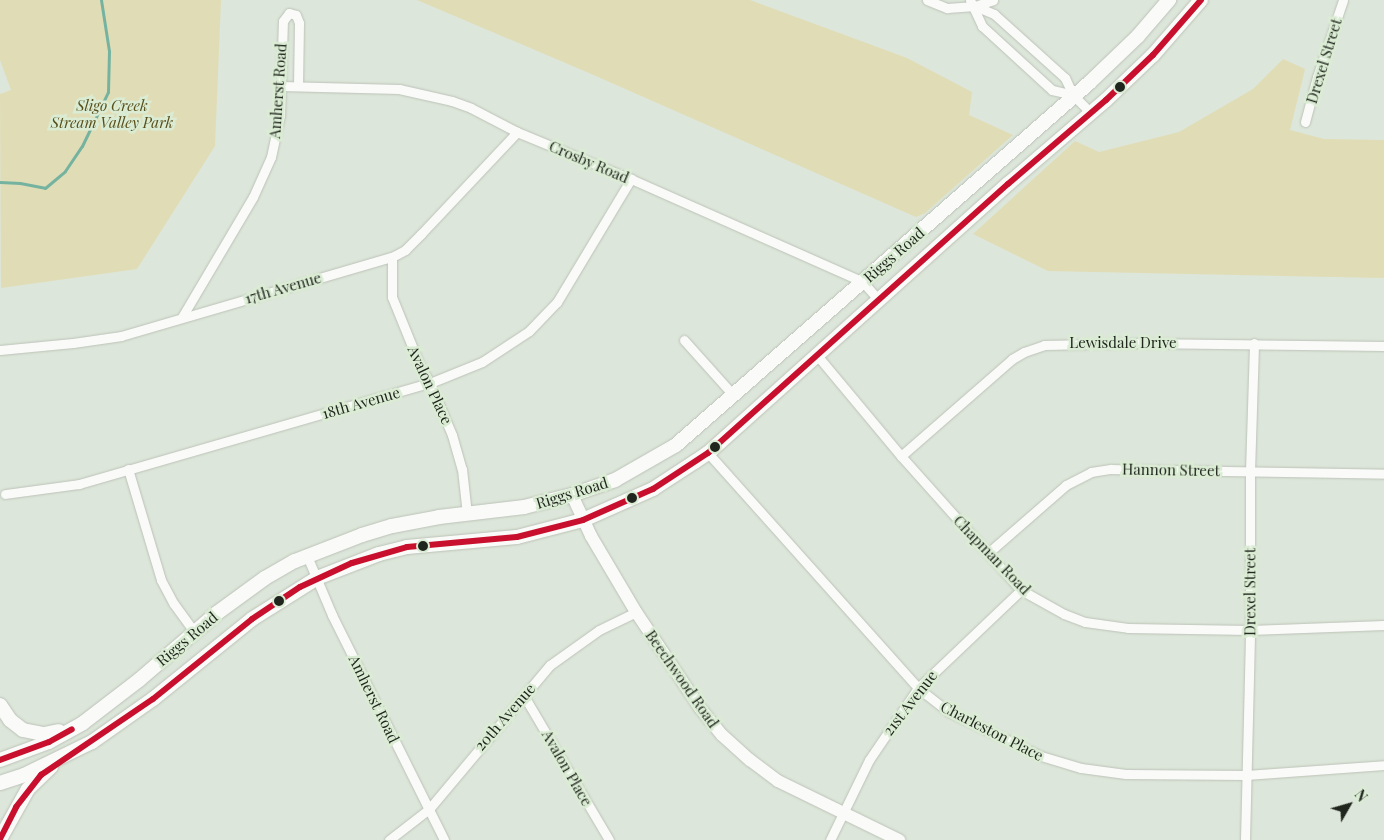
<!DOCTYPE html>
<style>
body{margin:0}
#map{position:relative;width:1384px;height:840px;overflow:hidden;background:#dde6da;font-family:"Playfair Display",serif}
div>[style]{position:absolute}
.green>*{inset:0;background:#e0ddb6}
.stream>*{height:3px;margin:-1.5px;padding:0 1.5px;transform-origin:1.5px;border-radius:1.5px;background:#75b3a0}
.roads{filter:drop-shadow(0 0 1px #bcc2b8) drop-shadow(0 0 1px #bcc2b8)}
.street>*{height:9px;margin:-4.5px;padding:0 4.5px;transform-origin:4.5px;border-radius:4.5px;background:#fafbf9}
.secondary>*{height:12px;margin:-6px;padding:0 6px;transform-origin:6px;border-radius:6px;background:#fafbf9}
.primary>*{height:14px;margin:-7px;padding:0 7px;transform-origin:7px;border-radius:7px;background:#fafbf9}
.bus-1>*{height:6px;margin:-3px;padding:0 3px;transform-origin:3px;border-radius:3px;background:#c8102e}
.dots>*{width:14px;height:14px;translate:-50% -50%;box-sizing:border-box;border:2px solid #dbecd4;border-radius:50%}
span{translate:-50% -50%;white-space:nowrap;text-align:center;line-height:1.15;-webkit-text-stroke:5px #dbecd4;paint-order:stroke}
.street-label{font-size:15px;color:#20261e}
.park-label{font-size:15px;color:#594f1b;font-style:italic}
.north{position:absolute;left:1324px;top:780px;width:50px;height:50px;-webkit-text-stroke:4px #dbecd4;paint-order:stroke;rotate:52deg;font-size:14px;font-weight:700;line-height:20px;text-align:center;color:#20261e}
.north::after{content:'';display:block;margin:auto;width:18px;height:22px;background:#20261e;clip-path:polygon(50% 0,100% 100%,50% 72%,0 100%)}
</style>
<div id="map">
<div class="green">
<i style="clip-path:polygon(0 0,221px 0,215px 146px,137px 269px,1px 288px,0 94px,11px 90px,0 60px)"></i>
<i style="clip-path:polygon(417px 0,750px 0,907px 58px,972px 92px,969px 115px,1013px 135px,925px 213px,916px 217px,589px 73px)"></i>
<i style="clip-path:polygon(1283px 59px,1305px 69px,1290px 130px,1324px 139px,1384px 140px,1384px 278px,1048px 271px,973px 234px,1075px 141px,1099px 152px,1179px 132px,1253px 89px)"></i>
</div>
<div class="stream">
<i style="left:0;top:182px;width:20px;rotate:3deg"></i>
<i style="left:20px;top:183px;width:25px;rotate:11deg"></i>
<i style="left:45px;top:188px;width:26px;rotate:-40deg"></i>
<i style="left:65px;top:171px;width:30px;rotate:-56deg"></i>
<i style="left:82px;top:146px;width:60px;rotate:-64.3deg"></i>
<i style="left:108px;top:92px;width:41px;rotate:-88.6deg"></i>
<i style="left:109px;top:51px;width:52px;rotate:-98.9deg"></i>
</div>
<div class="roads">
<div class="street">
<i style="left:927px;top:0;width:22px;rotate:22deg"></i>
<i style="left:947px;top:8px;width:28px;rotate:-4deg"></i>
<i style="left:975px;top:6px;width:21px;rotate:23deg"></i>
<i style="left:994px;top:14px;width:96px;rotate:42deg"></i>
<i style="left:1065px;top:78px;width:19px;rotate:65deg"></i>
<i style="left:1073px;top:95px;width:25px;rotate:45deg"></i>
<i style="left:970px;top:0;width:29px;rotate:65deg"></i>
<i style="left:982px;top:26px;width:95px;rotate:42.4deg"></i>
<i style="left:1052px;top:90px;width:22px;rotate:13deg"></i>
<i style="left:975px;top:6px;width:19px;rotate:-18deg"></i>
<i style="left:281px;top:86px;width:118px;rotate:1.5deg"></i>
<i style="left:399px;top:89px;width:54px;rotate:12.8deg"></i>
<i style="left:452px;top:101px;width:20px;rotate:20deg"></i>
<i style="left:471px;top:108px;width:52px;rotate:27.6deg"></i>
<i style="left:517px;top:132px;width:123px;rotate:22.4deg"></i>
<i style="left:631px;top:179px;width:254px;rotate:23.9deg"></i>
<i style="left:863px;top:282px;width:23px;rotate:49deg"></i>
<i style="left:1305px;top:122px;width:47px;rotate:-75.1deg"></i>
<i style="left:1317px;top:77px;width:81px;rotate:-71.3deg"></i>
<i style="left:392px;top:257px;width:40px;rotate:90deg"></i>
<i style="left:392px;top:297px;width:74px;rotate:67.9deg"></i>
<i style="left:420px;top:366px;width:20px;rotate:60deg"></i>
<i style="left:430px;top:383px;width:56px;rotate:67.1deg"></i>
<i style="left:452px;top:435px;width:35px;rotate:74deg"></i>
<i style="left:462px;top:469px;width:45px;rotate:83.7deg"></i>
<i style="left:182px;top:317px;width:139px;rotate:-59.4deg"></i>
<i style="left:253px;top:197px;width:44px;rotate:-65.8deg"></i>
<i style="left:271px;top:157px;width:43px;rotate:-77.9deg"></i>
<i style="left:280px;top:115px;width:94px;rotate:-88.2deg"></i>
<i style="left:283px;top:21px;width:10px;rotate:-53deg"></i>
<i style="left:289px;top:13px;width:7px;rotate:16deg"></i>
<i style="left:296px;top:15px;width:9px;rotate:69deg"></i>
<i style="left:299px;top:23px;width:63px;rotate:90.9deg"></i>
<i style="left:684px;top:340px;width:75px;rotate:48.2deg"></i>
<i style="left:0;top:350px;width:73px;rotate:-5.5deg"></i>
<i style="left:73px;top:343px;width:49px;rotate:-8.3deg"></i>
<i style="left:121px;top:336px;width:282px;rotate:-16.3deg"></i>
<i style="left:392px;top:257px;width:15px;rotate:-28deg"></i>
<i style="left:405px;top:250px;width:23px;rotate:-45deg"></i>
<i style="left:421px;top:234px;width:140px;rotate:-46.7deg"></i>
<i style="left:816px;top:354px;width:133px;rotate:50.2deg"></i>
<i style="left:901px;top:456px;width:180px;rotate:48.2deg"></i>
<i style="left:1021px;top:590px;width:49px;rotate:29.2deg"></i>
<i style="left:1064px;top:614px;width:22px;rotate:21deg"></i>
<i style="left:1085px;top:622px;width:43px;rotate:7.9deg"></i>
<i style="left:1128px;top:628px;width:122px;rotate:0.9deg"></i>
<i style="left:1250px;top:630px;width:134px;rotate:-2.1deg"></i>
<i style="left:708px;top:453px;width:315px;rotate:48.2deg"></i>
<i style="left:918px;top:688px;width:39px;rotate:38deg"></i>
<i style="left:949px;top:712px;width:102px;rotate:25.6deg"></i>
<i style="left:1041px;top:756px;width:42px;rotate:16.7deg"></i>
<i style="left:1081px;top:768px;width:45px;rotate:7.6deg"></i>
<i style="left:1126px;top:774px;width:120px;rotate:0.5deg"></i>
<i style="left:1246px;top:775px;width:138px;rotate:-4.1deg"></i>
<i style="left:901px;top:456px;width:147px;rotate:-41.1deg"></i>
<i style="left:1012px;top:359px;width:14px;rotate:-30deg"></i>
<i style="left:1024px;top:352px;width:21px;rotate:-19deg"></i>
<i style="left:1044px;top:345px;width:95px;rotate:-1.2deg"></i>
<i style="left:1139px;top:343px;width:245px;rotate:0.7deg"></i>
<i style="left:128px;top:469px;width:116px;rotate:73.4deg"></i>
<i style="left:161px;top:580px;width:27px;rotate:62deg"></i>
<i style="left:174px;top:604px;width:34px;rotate:54deg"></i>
<i style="left:5px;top:494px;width:75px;rotate:-7.7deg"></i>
<i style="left:79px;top:484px;width:365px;rotate:-16.1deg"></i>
<i style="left:430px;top:383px;width:56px;rotate:-22deg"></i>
<i style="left:482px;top:362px;width:56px;rotate:-33.4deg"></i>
<i style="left:529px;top:331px;width:40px;rotate:-46deg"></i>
<i style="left:557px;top:302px;width:144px;rotate:-59deg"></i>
<i style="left:988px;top:553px;width:103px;rotate:-41.1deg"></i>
<i style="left:1066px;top:485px;width:28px;rotate:-27deg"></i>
<i style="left:1091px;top:472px;width:20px;rotate:-9deg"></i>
<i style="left:1111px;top:469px;width:273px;rotate:1deg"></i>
<i style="left:307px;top:556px;width:64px;rotate:67deg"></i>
<i style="left:332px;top:615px;width:251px;rotate:63.5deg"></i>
<i style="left:524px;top:696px;width:167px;rotate:59.4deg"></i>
<i style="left:389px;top:840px;width:51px;rotate:-37.8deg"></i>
<i style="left:429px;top:809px;width:188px;rotate:-50deg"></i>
<i style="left:550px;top:665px;width:60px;rotate:-35.5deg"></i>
<i style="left:599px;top:630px;width:41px;rotate:-25.9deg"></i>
<i style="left:830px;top:840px;width:89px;rotate:-64deg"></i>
<i style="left:869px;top:760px;width:87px;rotate:-55.8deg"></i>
<i style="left:918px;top:688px;width:142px;rotate:-43.6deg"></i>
<i style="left:1245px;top:840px;width:210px;rotate:-88.6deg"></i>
<i style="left:1250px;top:630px;width:158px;rotate:-90deg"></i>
<i style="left:1250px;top:472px;width:129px;rotate:-88.2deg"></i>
</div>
<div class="secondary">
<i style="left:572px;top:495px;width:45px;rotate:65.1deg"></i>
<i style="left:591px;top:536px;width:88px;rotate:59.4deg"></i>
<i style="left:636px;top:612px;width:115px;rotate:56.3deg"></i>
<i style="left:700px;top:708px;width:35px;rotate:51deg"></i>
<i style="left:722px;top:735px;width:38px;rotate:42deg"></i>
<i style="left:750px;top:760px;width:35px;rotate:37deg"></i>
<i style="left:778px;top:781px;width:135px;rotate:26deg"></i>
</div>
<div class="primary">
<i style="left:0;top:705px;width:18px;rotate:56deg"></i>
<i style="left:10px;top:720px;width:16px;rotate:38deg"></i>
<i style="left:23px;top:730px;width:21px;rotate:11deg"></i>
<i style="left:44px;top:734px;width:15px;rotate:-11deg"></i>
<i style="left:0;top:760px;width:52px;rotate:-20.2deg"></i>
<i style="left:49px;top:742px;width:39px;rotate:-29deg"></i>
<i style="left:83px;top:723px;width:71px;rotate:-37.5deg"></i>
<i style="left:139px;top:680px;width:103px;rotate:-40.7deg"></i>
<i style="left:217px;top:613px;width:59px;rotate:-36.1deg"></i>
<i style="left:265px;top:578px;width:34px;rotate:-30deg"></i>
<i style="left:295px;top:561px;width:72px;rotate:-21.2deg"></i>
<i style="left:362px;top:535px;width:31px;rotate:-17deg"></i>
<i style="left:392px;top:526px;width:48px;rotate:-10.8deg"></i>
<i style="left:439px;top:517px;width:86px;rotate:-6.7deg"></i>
<i style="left:524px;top:507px;width:49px;rotate:-14deg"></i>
<i style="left:572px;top:495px;width:46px;rotate:-19.2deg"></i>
<i style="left:615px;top:480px;width:70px;rotate:-29.8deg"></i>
<i style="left:676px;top:445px;width:549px;rotate:-41.23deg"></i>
<i style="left:1089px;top:83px;width:68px;rotate:-43.8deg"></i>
<i style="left:1138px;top:36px;width:48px;rotate:-49.3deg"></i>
<i style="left:0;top:783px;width:25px;rotate:-18deg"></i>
<i style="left:24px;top:775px;width:76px;rotate:-25.9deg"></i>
<i style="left:92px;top:742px;width:75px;rotate:-35.2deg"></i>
<i style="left:153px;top:699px;width:127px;rotate:-38.9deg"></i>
<i style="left:252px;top:619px;width:77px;rotate:-32.2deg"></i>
<i style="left:317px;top:578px;width:66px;rotate:-21.2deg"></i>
<i style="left:379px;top:554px;width:29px;rotate:-14deg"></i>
<i style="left:407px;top:547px;width:110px;rotate:-5.2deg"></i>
<i style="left:517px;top:537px;width:68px;rotate:-14.4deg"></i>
<i style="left:583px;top:520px;width:77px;rotate:-23.9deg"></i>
<i style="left:653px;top:489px;width:51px;rotate:-33.1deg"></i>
<i style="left:696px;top:461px;width:14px;rotate:-34deg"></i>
<i style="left:708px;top:453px;width:403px;rotate:-41.9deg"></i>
<i style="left:1008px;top:184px;width:129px;rotate:-40.6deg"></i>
<i style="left:1106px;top:100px;width:65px;rotate:-43.8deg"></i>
<i style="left:1153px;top:55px;width:73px;rotate:-48.9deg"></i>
<i style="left:0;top:839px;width:57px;rotate:-60.8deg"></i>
<i style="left:28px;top:789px;width:32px;rotate:-44deg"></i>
</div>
</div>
<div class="bus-1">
<i style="left:0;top:760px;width:52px;rotate:-20.2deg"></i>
<i style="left:49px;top:742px;width:26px;rotate:-29deg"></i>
<i style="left:0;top:839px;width:36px;rotate:-63deg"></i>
<i style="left:16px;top:807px;width:41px;rotate:-52deg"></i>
<i style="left:41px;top:775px;width:135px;rotate:-34.2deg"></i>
<i style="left:153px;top:699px;width:127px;rotate:-38.9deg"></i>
<i style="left:252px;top:619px;width:58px;rotate:-33.7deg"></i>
<i style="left:300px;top:587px;width:57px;rotate:-24.8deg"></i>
<i style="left:352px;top:563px;width:57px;rotate:-16.2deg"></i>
<i style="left:407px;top:547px;width:110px;rotate:-5.2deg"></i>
<i style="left:517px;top:537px;width:68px;rotate:-14.4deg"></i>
<i style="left:583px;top:520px;width:77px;rotate:-23.9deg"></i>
<i style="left:653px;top:489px;width:66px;rotate:-33.2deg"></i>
<i style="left:708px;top:453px;width:403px;rotate:-41.9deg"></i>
<i style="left:1008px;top:184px;width:129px;rotate:-40.6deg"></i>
<i style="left:1106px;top:100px;width:65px;rotate:-43.8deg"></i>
<i style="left:1153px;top:55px;width:73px;rotate:-48.9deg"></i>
</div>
<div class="dots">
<i style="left:1120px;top:87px;background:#20261e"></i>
<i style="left:715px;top:447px;background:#20261e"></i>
<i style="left:632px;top:498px;background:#20261e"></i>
<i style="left:423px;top:546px;background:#20261e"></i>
<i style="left:279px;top:601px;background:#20261e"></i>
</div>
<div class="street-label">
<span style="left:1324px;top:61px;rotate:-73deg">Drexel Street</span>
<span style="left:278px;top:91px;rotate:-86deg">Amherst Road</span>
<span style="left:589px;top:162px;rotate:23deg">Crosby Road</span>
<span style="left:894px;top:255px;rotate:-41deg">Riggs Road</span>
<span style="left:283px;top:288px;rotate:-16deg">17th Avenue</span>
<span style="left:1123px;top:343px">Lewisdale Drive</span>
<span style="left:430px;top:385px;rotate:65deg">Avalon Place</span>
<span style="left:361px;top:403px;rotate:-16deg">18th Avenue</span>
<span style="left:1171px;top:470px;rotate:1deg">Hannon Street</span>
<span style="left:572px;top:493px;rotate:-17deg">Riggs Road</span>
<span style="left:992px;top:555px;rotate:46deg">Chapman Road</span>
<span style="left:1250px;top:592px;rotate:-90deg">Drexel Street</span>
<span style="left:187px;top:639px;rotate:-40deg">Riggs Road</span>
<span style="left:682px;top:679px;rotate:55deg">Beechwood Road</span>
<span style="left:374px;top:699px;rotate:64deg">Amherst Road</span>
<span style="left:910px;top:703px;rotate:-52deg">21st Avenue</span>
<span style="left:505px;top:717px;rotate:-49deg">20th Avenue</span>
<span style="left:992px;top:731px;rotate:27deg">Charleston Place</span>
<span style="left:567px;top:768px;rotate:60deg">Avalon Place</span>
</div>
<div class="park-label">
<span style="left:112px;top:114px">Sligo Creek<br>Stream Valley Park</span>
</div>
<div class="north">N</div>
</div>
